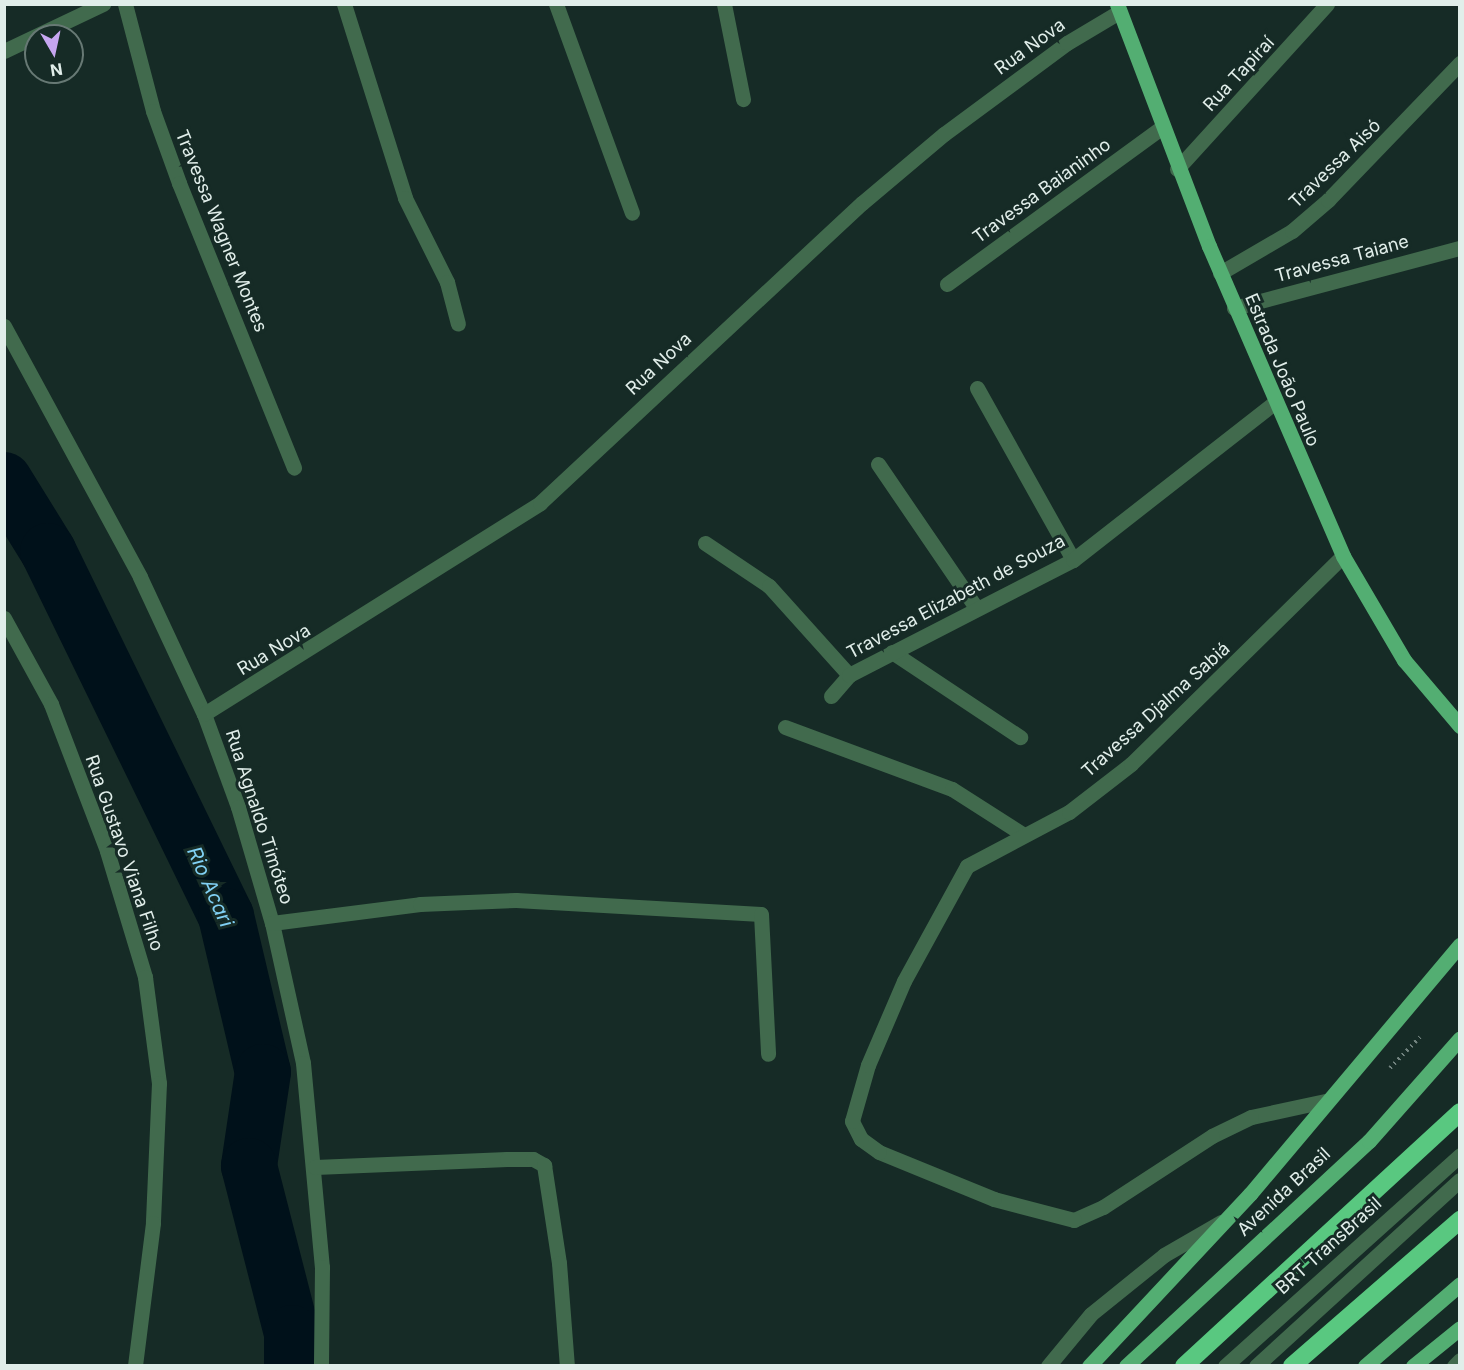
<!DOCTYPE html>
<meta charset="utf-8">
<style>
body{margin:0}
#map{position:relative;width:1464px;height:1370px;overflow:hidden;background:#162b26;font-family:Inter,sans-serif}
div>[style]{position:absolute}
.river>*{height:56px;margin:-28px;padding:0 28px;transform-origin:28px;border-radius:28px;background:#00111a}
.path>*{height:4px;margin-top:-2px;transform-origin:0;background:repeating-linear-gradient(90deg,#72837f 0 1.5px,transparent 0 6px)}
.minor>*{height:15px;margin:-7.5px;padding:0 7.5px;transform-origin:7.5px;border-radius:7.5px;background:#416a4d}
.major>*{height:15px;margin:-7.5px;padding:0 7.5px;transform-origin:7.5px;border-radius:7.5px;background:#53ae72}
.highway>*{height:18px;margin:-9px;padding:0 9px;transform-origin:9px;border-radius:9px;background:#59c880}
span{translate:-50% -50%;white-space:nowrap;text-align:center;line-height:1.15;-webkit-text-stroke:6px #162b26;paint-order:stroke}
.street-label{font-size:18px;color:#e1eeea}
.water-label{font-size:20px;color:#81d1f4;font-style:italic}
.frame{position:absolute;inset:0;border:6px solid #e1eeea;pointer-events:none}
.north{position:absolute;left:24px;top:24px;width:60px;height:60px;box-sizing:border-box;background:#162b26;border:2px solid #677974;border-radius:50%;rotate:171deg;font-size:16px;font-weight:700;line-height:24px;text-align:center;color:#e1eeea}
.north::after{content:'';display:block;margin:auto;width:21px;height:27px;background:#c6a6f0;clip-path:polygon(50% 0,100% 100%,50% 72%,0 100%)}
</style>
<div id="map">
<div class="river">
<i style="left:4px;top:480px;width:84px;rotate:58.2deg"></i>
<i style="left:48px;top:551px;width:406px;rotate:64deg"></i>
<i style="left:226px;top:916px;width:160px;rotate:76.7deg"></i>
<i style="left:263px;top:1072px;width:95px;rotate:98.5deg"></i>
<i style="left:249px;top:1166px;width:172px;rotate:75.6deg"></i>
<i style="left:292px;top:1333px;width:33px;rotate:90deg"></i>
</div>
<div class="path">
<i style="left:1390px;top:1068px;width:43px;rotate:-45.9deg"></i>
</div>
<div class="minor">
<i style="left:125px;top:4px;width:111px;rotate:75.3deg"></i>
<i style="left:153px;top:111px;width:77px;rotate:70.1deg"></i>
<i style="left:179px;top:183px;width:307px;rotate:68deg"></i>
<i style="left:344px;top:4px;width:203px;rotate:72.5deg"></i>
<i style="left:405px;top:198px;width:94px;rotate:63.4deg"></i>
<i style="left:447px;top:282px;width:43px;rotate:75.3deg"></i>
<i style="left:556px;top:4px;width:222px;rotate:70deg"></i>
<i style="left:724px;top:4px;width:97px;rotate:78.7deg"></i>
<i style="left:4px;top:51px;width:110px;rotate:-25.4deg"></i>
<i style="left:1177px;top:169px;width:223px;rotate:-47.7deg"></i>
<i style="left:1220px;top:273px;width:83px;rotate:-30.3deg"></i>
<i style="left:1292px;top:231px;width:48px;rotate:-40.7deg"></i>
<i style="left:1328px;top:200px;width:190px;rotate:-46.1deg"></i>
<i style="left:947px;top:284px;width:265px;rotate:-36.1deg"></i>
<i style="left:1234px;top:308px;width:234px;rotate:-14.9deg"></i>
<i style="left:4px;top:326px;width:285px;rotate:61.5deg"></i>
<i style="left:140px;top:577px;width:151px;rotate:65deg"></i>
<i style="left:204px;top:714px;width:99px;rotate:69.9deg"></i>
<i style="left:238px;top:807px;width:121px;rotate:73.7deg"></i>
<i style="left:272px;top:923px;width:143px;rotate:77.5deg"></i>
<i style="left:303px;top:1063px;width:205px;rotate:84.7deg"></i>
<i style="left:322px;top:1267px;width:99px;rotate:90.6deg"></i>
<i style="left:977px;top:388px;width:197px;rotate:60.8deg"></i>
<i style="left:878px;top:464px;width:172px;rotate:55.7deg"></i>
<i style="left:705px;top:543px;width:77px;rotate:33.9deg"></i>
<i style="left:769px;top:586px;width:120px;rotate:48deg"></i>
<i style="left:4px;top:618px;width:98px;rotate:61.3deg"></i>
<i style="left:51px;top:704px;width:157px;rotate:69.1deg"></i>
<i style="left:107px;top:851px;width:132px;rotate:73.2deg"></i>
<i style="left:145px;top:977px;width:107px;rotate:82.5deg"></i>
<i style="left:159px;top:1083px;width:140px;rotate:92.5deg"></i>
<i style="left:153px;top:1223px;width:144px;rotate:97.2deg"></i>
<i style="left:892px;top:652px;width:154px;rotate:33.6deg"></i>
<i style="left:831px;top:696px;width:28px;rotate:-49deg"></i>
<i style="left:849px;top:675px;width:252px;rotate:-27.2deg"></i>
<i style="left:1073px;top:560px;width:254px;rotate:-38deg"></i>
<i style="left:204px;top:714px;width:397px;rotate:-32.1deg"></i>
<i style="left:540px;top:503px;width:440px;rotate:-43deg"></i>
<i style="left:862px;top:203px;width:107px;rotate:-40.1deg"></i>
<i style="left:944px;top:134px;width:153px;rotate:-36.5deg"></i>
<i style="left:1067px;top:43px;width:61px;rotate:-30.8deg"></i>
<i style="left:785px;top:727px;width:178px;rotate:20.4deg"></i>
<i style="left:952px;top:789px;width:85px;rotate:32.6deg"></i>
<i style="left:272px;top:923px;width:149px;rotate:-7.3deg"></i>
<i style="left:420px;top:904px;width:96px;rotate:-2.4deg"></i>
<i style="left:516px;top:900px;width:245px;rotate:3.3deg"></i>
<i style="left:761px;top:914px;width:140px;rotate:87.1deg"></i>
<i style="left:1325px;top:1101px;width:76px;rotate:167.8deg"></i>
<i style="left:1251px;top:1117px;width:43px;rotate:154deg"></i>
<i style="left:1212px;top:1136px;width:130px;rotate:146.9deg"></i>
<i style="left:1103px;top:1207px;width:32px;rotate:156deg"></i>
<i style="left:1074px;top:1220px;width:83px;rotate:-165.3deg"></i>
<i style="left:994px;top:1199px;width:124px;rotate:-157.8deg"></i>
<i style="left:879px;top:1152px;width:22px;rotate:-144deg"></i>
<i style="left:861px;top:1139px;width:20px;rotate:-117deg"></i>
<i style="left:852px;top:1121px;width:58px;rotate:-74.1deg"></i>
<i style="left:868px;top:1065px;width:91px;rotate:-66.8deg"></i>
<i style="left:904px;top:981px;width:131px;rotate:-61.3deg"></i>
<i style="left:967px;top:866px;width:115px;rotate:-27.9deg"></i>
<i style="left:1069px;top:812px;width:78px;rotate:-37.7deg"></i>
<i style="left:1131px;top:764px;width:297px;rotate:-44.5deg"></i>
<i style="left:315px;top:1167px;width:192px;rotate:-2.4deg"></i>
<i style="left:507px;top:1159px;width:26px"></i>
<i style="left:533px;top:1159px;width:13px;rotate:29deg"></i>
<i style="left:544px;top:1165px;width:99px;rotate:81.3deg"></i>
<i style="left:559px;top:1263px;width:103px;rotate:85.6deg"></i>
<i style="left:1048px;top:1366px;width:67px;rotate:-50.4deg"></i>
<i style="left:1091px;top:1314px;width:94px;rotate:-38.9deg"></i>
<i style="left:1164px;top:1255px;width:66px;rotate:-30.1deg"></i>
<i style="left:1225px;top:1366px;width:316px;rotate:-41.9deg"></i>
<i style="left:1256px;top:1366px;width:276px;rotate:-42.4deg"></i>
<i style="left:1454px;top:1366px;width:8px;rotate:-45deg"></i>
</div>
<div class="major">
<i style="left:1117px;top:4px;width:259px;rotate:69.2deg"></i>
<i style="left:1209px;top:246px;width:338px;rotate:66.6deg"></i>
<i style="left:1343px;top:556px;width:121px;rotate:59.6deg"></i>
<i style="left:1404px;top:660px;width:87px;rotate:49.7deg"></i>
<i style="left:1089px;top:1366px;width:236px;rotate:-46.9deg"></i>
<i style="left:1250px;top:1194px;width:326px;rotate:-49.9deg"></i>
<i style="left:1126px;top:1366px;width:331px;rotate:-42.8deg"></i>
<i style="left:1369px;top:1141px;width:137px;rotate:-48.5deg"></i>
<i style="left:1365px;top:1366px;width:125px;rotate:-40.8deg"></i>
<i style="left:1413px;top:1366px;width:60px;rotate:-39deg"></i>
</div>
<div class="highway">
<i style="left:1184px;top:1366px;width:375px;rotate:-42.6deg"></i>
<i style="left:1292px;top:1366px;width:223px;rotate:-41deg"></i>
</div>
<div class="street-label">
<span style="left:1030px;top:47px;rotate:-36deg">Rua Nova</span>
<span style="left:1239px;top:74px;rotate:-47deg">Rua Tapiraí</span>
<span style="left:1335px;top:164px;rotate:-44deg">Travessa Aisó</span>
<span style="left:1042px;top:191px;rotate:-36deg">Travessa Baianinho</span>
<span style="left:221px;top:231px;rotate:68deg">Travessa Wagner Montes</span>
<span style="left:1342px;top:259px;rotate:-15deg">Travessa Taiane</span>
<span style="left:659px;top:364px;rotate:-43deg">Rua Nova</span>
<span style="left:1282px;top:370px;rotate:67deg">Estrada João Paulo</span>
<span style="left:956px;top:597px;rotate:-28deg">Travessa Elizabeth de Souza</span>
<span style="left:274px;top:650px;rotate:-31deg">Rua Nova</span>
<span style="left:1156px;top:710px;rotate:-42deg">Travessa Djalma Sabiá</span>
<span style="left:259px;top:817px;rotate:72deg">Rua Agnaldo Timóteo</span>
<span style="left:124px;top:853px;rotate:71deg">Rua Gustavo Viana Filho</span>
<span style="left:1284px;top:1192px;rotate:-43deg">Avenida Brasil</span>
<span style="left:1329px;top:1246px;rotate:-42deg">BRT TransBrasil</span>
</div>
<div class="water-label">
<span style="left:210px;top:887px;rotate:66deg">Rio Acari</span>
</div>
<div class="frame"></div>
<div class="north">N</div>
</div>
